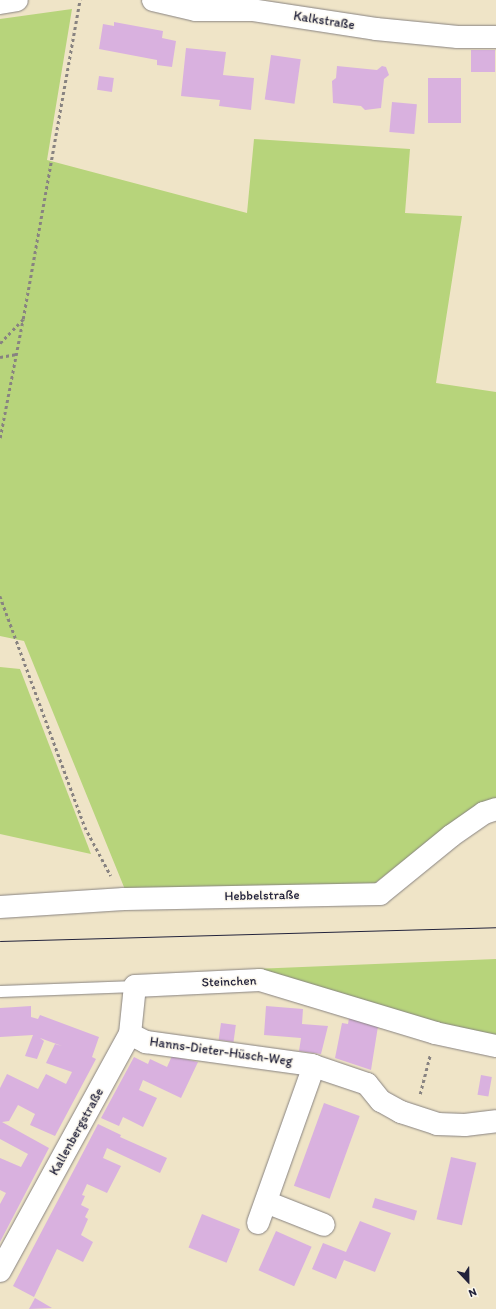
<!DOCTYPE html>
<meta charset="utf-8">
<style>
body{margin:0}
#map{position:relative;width:496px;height:1309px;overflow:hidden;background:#efe4c7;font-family:Itim,sans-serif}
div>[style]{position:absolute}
.green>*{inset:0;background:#b7d47b}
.building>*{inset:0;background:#d9b1df;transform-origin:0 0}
.path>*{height:2.5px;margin-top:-1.25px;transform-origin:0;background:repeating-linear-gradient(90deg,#888381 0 3px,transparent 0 6px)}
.roads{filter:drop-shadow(0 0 1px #888381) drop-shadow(0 0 1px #888381)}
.lane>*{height:11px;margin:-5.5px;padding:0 5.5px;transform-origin:5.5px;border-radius:5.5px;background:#fff}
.street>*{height:22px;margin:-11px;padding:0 11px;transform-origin:11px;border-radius:11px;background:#fff}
.tram>*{height:1px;margin:-0.5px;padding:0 0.5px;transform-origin:0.5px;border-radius:0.5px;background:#22223b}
span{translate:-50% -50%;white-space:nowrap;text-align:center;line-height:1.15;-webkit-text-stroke:3px #fbf7ec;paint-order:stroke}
.street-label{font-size:13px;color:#22223b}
.north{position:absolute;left:448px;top:1261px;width:40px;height:40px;-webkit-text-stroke:3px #fbf7ec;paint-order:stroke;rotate:158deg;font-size:11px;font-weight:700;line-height:16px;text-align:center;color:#22223b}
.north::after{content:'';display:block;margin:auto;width:14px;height:18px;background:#22223b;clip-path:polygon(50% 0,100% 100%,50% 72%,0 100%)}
</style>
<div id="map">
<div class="green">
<i style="clip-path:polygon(72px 9px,47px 160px,247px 213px,254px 139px,410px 149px,405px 213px,462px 216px,436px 383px,496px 392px,496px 800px,456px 819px,370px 887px,126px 892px,24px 641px,0 636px,0 19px)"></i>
<i style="clip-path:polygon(0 667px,20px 669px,91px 854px,0 834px)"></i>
<i style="clip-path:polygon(496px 959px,496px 1039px,430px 1023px,254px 969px)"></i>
</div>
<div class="building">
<i style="clip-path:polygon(114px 22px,163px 31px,162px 38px,176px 41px,172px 67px,157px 65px,157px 60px,99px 49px,103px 24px,114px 26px)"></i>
<i style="clip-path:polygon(186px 48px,226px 52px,223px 75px,254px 78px,251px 110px,219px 106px,220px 100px,181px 96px)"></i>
<i style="left:471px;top:50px;width:24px;height:22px"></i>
<i style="left:271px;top:55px;width:30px;height:45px;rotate:8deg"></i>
<i style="clip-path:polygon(337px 66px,377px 70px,382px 66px,386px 67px,389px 75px,384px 79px,381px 108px,365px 110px,361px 106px,333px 103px,332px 81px,336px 78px)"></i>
<i style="left:99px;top:76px;width:15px;height:14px;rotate:8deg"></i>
<i style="left:428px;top:78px;width:33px;height:45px"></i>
<i style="left:392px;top:102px;width:25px;height:30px;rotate:5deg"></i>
<i style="clip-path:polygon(31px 1006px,31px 1017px,38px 1019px,40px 1015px,99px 1037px,92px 1057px,96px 1059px,55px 1136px,30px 1125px,35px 1114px,18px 1105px,9px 1121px,2px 1122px,49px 1148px,0 1242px,0 1204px,6px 1193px,0 1190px,0 1158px,21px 1167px,28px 1154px,0 1139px,0 1088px,7px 1074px,38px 1089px,46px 1074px,66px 1084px,72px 1072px,46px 1063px,55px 1044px,62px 1046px,40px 1038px,44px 1041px,37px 1059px,25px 1056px,33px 1035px,0 1037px,0 1008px)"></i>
<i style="clip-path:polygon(266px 1006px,303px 1009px,302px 1024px,328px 1026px,321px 1054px,299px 1051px,301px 1038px,264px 1035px)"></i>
<i style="clip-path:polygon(350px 1012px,379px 1020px,371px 1070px,335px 1058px,342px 1023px,348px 1024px)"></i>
<i style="left:221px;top:1023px;width:15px;height:17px;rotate:8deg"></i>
<i style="clip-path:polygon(172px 1056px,198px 1062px,181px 1098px,143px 1080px,139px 1090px,157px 1098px,143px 1127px,123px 1117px,119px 1126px,101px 1118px,134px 1057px,148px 1064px,150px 1059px,167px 1067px)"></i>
<i style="left:481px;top:1075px;width:11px;height:20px;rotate:10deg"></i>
<i style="left:324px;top:1103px;width:38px;height:88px;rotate:20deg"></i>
<i style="clip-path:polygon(98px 1124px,121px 1135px,120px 1137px,167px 1158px,160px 1173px,107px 1148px,103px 1158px,121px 1166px,107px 1193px,87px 1184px,82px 1195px,85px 1196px,81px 1205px,89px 1209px,85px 1217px,88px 1219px,81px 1235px,93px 1242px,83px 1262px,57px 1249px,34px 1297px,13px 1286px)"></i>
<i style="left:451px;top:1157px;width:26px;height:64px;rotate:13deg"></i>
<i style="left:375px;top:1198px;width:44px;height:10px;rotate:17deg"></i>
<i style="left:202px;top:1214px;width:41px;height:36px;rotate:22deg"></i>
<i style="clip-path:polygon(360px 1221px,391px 1233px,375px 1272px,344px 1260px,336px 1279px,312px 1269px,323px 1243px,346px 1252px)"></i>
<i style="left:276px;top:1231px;width:39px;height:43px;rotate:24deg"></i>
<i style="clip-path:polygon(35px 1298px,52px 1308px,29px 1309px)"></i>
</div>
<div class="path">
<i style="left:0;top:343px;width:33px;rotate:-46deg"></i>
<i style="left:23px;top:319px;width:324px;rotate:-79.9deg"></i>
<i style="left:0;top:357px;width:17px;rotate:-10deg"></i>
<i style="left:0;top:438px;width:121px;rotate:-79.1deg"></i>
<i style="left:0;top:596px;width:246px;rotate:69.8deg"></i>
<i style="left:85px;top:827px;width:55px;rotate:62deg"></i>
<i style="left:420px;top:1094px;width:40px;rotate:-75.6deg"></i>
</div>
<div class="roads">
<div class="lane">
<i style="left:0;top:991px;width:135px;rotate:-2.1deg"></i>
</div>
<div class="street">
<i style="left:153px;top:0;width:44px;rotate:13.1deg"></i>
<i style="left:196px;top:10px;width:56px"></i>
<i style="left:252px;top:10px;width:125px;rotate:8.7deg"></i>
<i style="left:376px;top:29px;width:82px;rotate:5.6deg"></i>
<i style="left:458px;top:37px;width:38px"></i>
<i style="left:0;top:3px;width:17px;rotate:-10deg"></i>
<i style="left:0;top:907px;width:124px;rotate:-3.7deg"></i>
<i style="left:124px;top:899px;width:256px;rotate:-1.1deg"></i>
<i style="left:380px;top:894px;width:92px;rotate:-39.2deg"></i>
<i style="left:451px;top:836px;width:40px;rotate:-34.9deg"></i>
<i style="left:484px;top:813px;width:13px;rotate:-18deg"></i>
<i style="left:130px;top:1034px;width:18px;rotate:27deg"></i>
<i style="left:146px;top:1042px;width:167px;rotate:7.9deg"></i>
<i style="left:311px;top:1065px;width:59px;rotate:18.7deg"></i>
<i style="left:367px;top:1084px;width:22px;rotate:51deg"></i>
<i style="left:381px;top:1101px;width:23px;rotate:29deg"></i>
<i style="left:401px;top:1112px;width:38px;rotate:18deg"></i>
<i style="left:437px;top:1124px;width:28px;rotate:2deg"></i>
<i style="left:465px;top:1125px;width:31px;rotate:-7deg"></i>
<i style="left:266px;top:1202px;width:62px;rotate:21.6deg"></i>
<i style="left:258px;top:1223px;width:167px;rotate:-70.4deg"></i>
<i style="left:0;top:1271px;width:270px;rotate:-61.3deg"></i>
<i style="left:130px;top:1034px;width:48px;rotate:-84.1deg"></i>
<i style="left:135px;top:986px;width:125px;rotate:-2.7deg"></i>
<i style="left:260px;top:980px;width:183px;rotate:16.8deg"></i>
<i style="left:435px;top:1033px;width:62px;rotate:12deg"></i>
</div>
</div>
<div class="tram">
<i style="left:0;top:941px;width:496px;rotate:-1.6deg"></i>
</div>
<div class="street-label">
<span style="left:324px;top:21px;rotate:9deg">Kalkstraße</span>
<span style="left:262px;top:896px;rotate:-1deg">Hebbelstraße</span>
<span style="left:229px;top:982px;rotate:-2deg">Steinchen</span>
<span style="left:221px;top:1052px;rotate:8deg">Hanns-Dieter-Hüsch-Weg</span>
<span style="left:77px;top:1132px;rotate:-61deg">Kallenbergstraße</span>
</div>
<div class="north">N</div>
</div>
